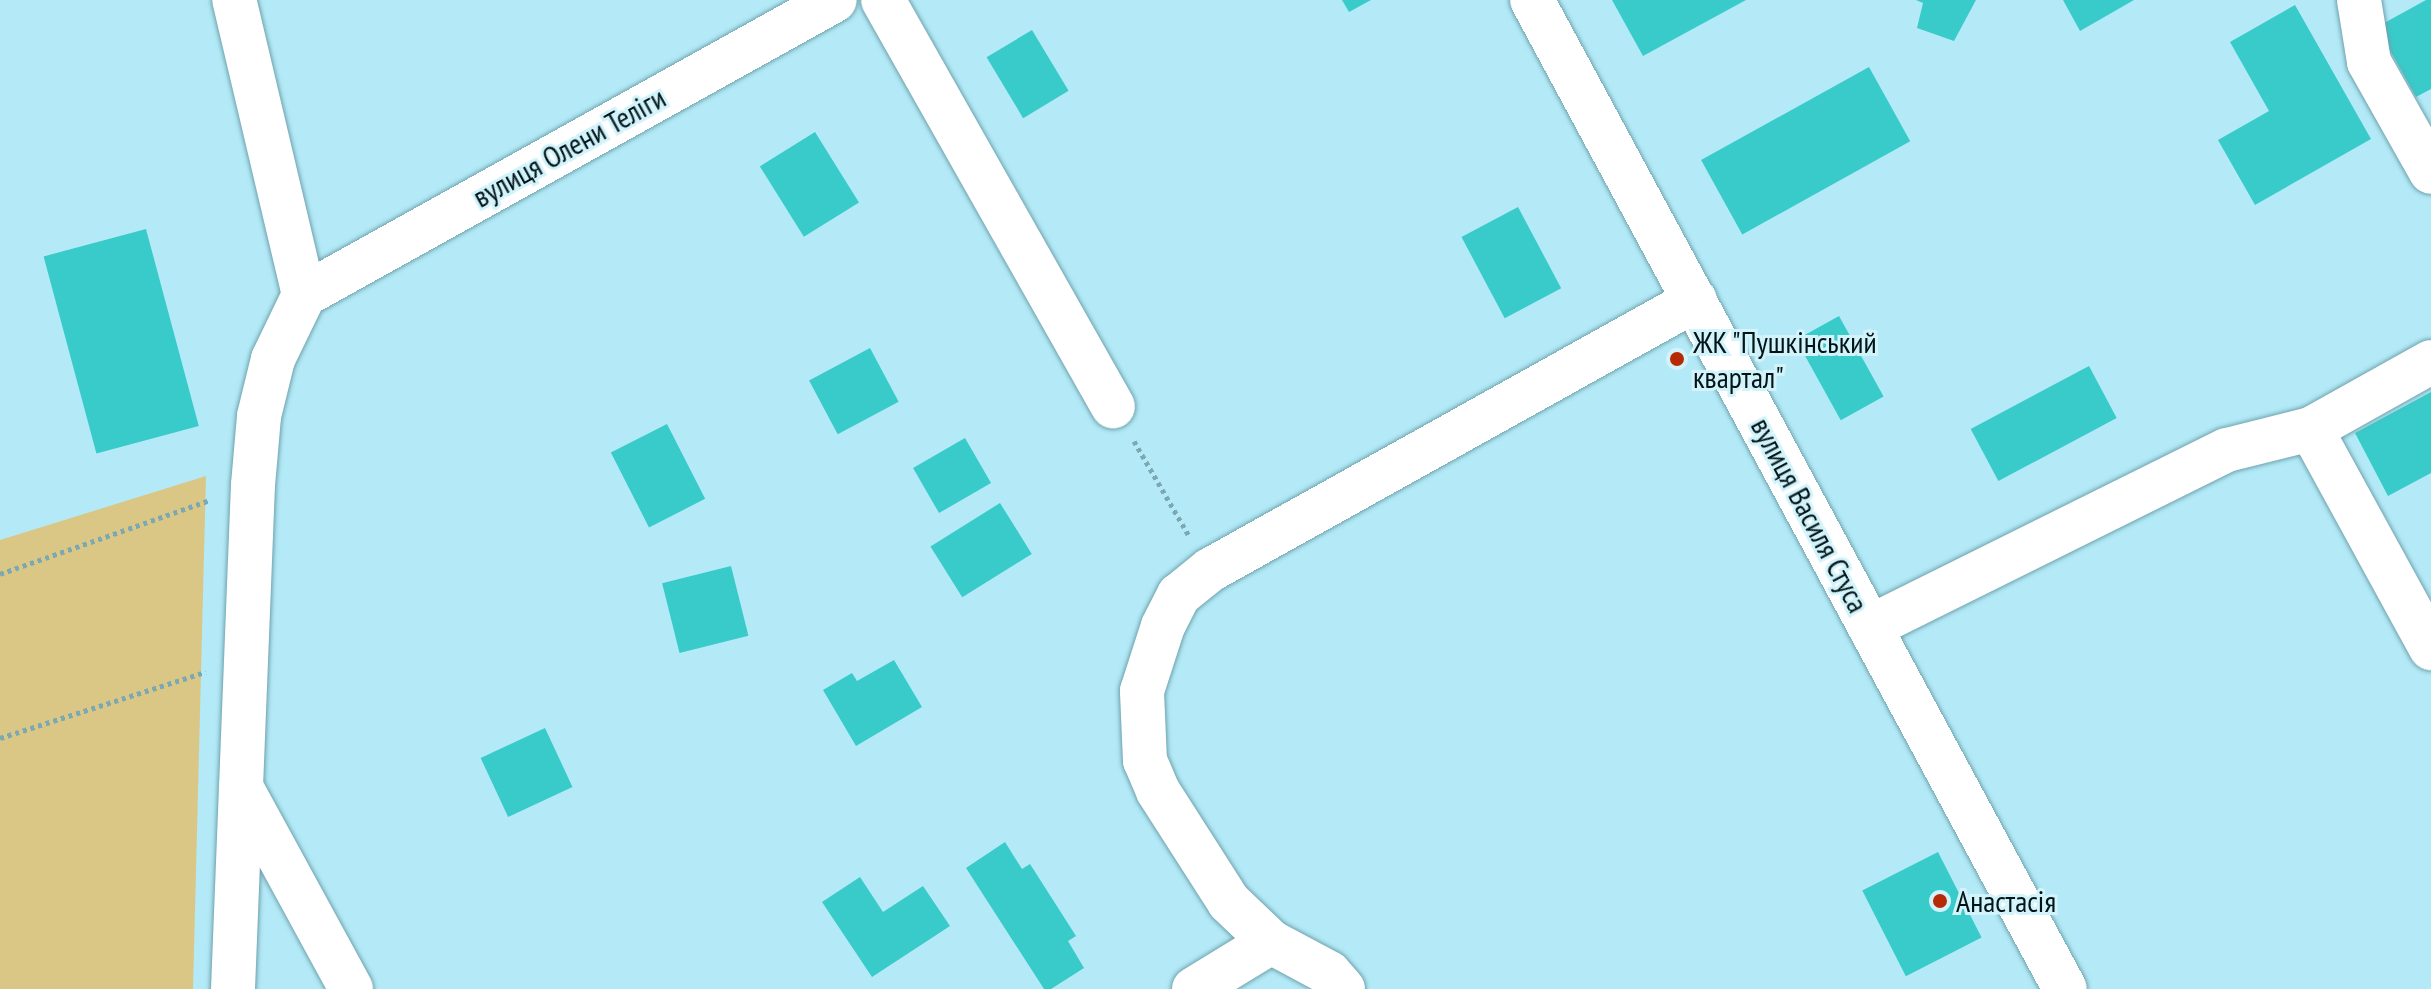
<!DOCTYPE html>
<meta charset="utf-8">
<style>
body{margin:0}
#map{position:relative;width:2431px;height:989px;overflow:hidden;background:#b4eaf7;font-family:"PT Sans Narrow",sans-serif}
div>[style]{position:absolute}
.green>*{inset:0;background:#dac785}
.building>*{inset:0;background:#39cbc9;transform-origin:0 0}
.path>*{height:5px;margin-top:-2.5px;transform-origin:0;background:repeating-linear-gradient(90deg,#7ca8b2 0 4px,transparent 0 8px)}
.roads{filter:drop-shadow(0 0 2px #6ea2ae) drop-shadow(0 0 2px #6ea2ae)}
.minor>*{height:44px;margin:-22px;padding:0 22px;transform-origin:22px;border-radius:22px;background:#fff}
.dots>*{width:22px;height:22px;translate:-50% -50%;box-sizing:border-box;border:4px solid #d3f3fb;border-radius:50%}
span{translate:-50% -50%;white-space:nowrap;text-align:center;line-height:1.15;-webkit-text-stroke:6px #d3f3fb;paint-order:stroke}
.street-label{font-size:30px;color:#011519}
.poi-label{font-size:30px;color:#011519}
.left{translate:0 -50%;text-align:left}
</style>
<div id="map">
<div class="green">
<i style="clip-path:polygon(206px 476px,193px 989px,0 989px,0 540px)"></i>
</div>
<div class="building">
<i style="clip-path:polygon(1342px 0,1371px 0,1349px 12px)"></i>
<i style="clip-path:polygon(1612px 0,1746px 0,1643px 56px)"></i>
<i style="clip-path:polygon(1916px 0,1976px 0,1954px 41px,1917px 28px,1923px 3px)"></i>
<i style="clip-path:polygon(2063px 0,2134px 0,2080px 31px)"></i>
<i style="clip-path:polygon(2426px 0,2431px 0,2431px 89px,2416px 97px,2377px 27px)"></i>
<i style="clip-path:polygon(2295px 5px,2371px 139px,2255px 205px,2218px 140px,2269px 111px,2230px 42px)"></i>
<i style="left:1032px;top:30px;width:71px;height:53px;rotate:59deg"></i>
<i style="left:1869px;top:67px;width:85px;height:192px;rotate:61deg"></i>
<i style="left:815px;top:132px;width:83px;height:65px;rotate:58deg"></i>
<i style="left:1518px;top:207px;width:92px;height:64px;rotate:62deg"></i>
<i style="left:146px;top:229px;width:204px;height:106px;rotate:75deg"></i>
<i style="left:1839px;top:316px;width:92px;height:49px;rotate:61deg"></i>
<i style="left:870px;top:348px;width:61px;height:69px;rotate:62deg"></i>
<i style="left:2089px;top:366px;width:59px;height:134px;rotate:62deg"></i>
<i style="clip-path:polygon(2431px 392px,2431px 473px,2388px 496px,2355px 433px)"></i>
<i style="left:667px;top:424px;width:84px;height:63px;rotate:63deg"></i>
<i style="left:965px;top:438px;width:52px;height:60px;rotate:60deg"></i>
<i style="left:1000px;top:503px;width:60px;height:82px;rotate:58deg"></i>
<i style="left:731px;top:566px;width:72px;height:71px;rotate:76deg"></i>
<i style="clip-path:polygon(894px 660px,922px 707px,856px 746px,823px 690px,852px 673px,857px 681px)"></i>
<i style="left:545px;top:728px;width:65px;height:71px;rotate:65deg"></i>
<i style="clip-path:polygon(1005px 842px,1022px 869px,1030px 864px,1076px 936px,1068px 941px,1084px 968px,1051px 989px,1044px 989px,966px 868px)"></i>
<i style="left:1938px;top:852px;width:96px;height:85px;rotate:63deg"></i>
<i style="clip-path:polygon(860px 877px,883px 912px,923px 886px,950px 926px,872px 977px,822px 902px)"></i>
</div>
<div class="path">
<i style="left:1134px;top:441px;width:110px;rotate:59.9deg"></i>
<i style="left:0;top:574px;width:223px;rotate:-19.4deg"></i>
<i style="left:0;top:738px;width:216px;rotate:-17.8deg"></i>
</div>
<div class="roads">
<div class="minor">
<i style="left:883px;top:0;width:467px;rotate:60.5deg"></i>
<i style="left:1532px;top:0;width:1123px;rotate:61.68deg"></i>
<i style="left:2359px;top:0;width:63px;rotate:80.8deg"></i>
<i style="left:2369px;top:62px;width:126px;rotate:60.6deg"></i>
<i style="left:304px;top:295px;width:607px;rotate:-29.05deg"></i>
<i style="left:2311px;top:429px;width:250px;rotate:61.3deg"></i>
<i style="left:1870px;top:627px;width:398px;rotate:-26.4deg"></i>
<i style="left:2227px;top:450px;width:87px;rotate:-14deg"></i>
<i style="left:2311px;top:429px;width:137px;rotate:-29.2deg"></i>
<i style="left:241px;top:787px;width:230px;rotate:61.4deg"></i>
<i style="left:233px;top:989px;width:504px;rotate:-87.73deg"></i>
<i style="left:253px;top:485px;width:69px;rotate:-85deg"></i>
<i style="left:259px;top:416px;width:59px;rotate:-76.2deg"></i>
<i style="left:273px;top:359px;width:71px;rotate:-64.2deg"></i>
<i style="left:304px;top:295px;width:303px;rotate:-103.3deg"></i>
<i style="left:1194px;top:989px;width:90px;rotate:-31.4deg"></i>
<i style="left:1343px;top:989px;width:21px;rotate:-131deg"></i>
<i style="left:1329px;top:973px;width:66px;rotate:-151.9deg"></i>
<i style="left:1271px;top:942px;width:58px;rotate:-136.4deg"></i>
<i style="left:1229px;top:902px;width:132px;rotate:-122.6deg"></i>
<i style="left:1158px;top:791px;width:33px;rotate:-113deg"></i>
<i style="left:1145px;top:761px;width:70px;rotate:-92.5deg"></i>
<i style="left:1142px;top:691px;width:68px;rotate:-72.1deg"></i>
<i style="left:1163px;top:626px;width:35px;rotate:-63deg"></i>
<i style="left:1179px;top:595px;width:40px;rotate:-39deg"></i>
<i style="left:1210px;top:570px;width:555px;rotate:-29.1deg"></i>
</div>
</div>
<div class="dots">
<i style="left:1677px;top:359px;background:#b62b06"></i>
<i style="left:1940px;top:901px;background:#b62b06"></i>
</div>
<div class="street-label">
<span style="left:569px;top:147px;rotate:-29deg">вулиця Олени Теліги</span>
<span style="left:1810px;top:515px;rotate:62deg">вулиця Василя Стуса</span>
</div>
<div class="poi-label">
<span class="left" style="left:1693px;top:359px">ЖК "Пушкінський<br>квартал"</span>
<span class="left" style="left:1956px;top:901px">Анастасія</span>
</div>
</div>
